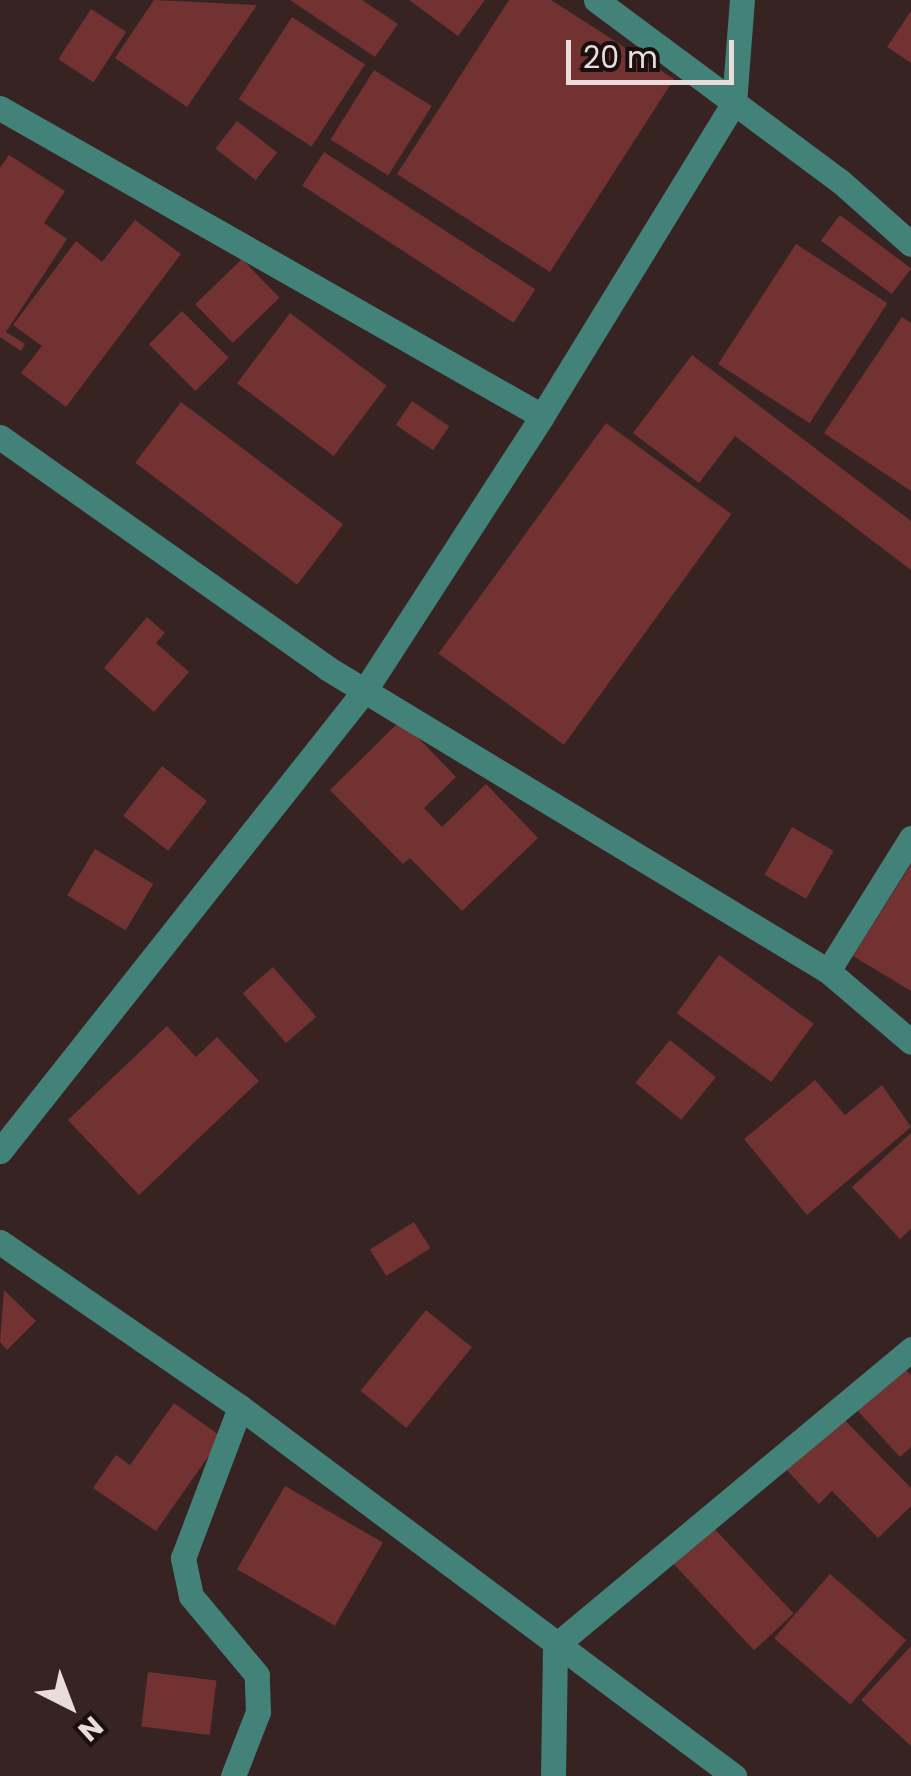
<!DOCTYPE html>
<style>
body{margin:0}
#map{position:relative;width:911px;height:1776px;overflow:hidden;background:#372322;font-family:Poppins,sans-serif}
div>[style]{position:absolute}
.building>*{inset:0;background:#723231;transform-origin:0 0}
.minor>*{height:25px;margin:-12.5px;padding:0 12.5px;transform-origin:12.5px;border-radius:12.5px;background:#428279}
span{translate:-50% -50%;white-space:nowrap;text-align:center;line-height:1.15;-webkit-text-stroke:9px #180f0e;paint-order:stroke}
.north{position:absolute;left:20px;top:1656px;width:100px;height:100px;-webkit-text-stroke:8px #180f0e;paint-order:stroke;rotate:138deg;font-size:28px;font-weight:700;line-height:40px;text-align:center;color:#eadcdb}
.north::after{content:'';display:block;margin:auto;width:35px;height:45px;background:#eadcdb;clip-path:polygon(50% 0,100% 100%,50% 72%,0 100%)}
.scale{position:absolute;left:566px;top:40px;width:168px;height:45px;box-sizing:border-box;border:5px solid #eadcdb;border-top:0;padding-left:12px;font-size:30px;line-height:35px;white-space:nowrap;color:#eadcdb;-webkit-text-stroke:8px #180f0e;paint-order:stroke}
</style>
<div id="map">
<div class="building">
<i style="clip-path:polygon(154px 0,257px 5px,187px 107px,115px 58px)"></i>
<i style="clip-path:polygon(290px 0,362px 0,398px 24px,375px 57px)"></i>
<i style="clip-path:polygon(409px 0,485px 0,458px 36px)"></i>
<i style="clip-path:polygon(509px 0,551px 0,674px 79px,550px 272px,397px 174px)"></i>
<i style="left:91px;top:9px;width:42px;height:60px;rotate:33deg"></i>
<i style="clip-path:polygon(911px 11px,911px 63px,887px 47px)"></i>
<i style="left:292px;top:17px;width:87px;height:98px;rotate:33deg"></i>
<i style="left:374px;top:70px;width:68px;height:82px;rotate:32deg"></i>
<i style="left:237px;top:121px;width:51px;height:35px;rotate:38deg"></i>
<i style="left:324px;top:152px;width:252px;height:40px;rotate:33deg"></i>
<i style="clip-path:polygon(9px 155px,65px 191px,44px 223px,67px 239px,6px 332px,25px 344px,21px 351px,0 337px,0 168px)"></i>
<i style="left:840px;top:215px;width:89px;height:32px;rotate:37deg"></i>
<i style="clip-path:polygon(135px 220px,181px 254px,66px 407px,21px 373px,42px 346px,13px 325px,76px 241px,102px 262px)"></i>
<i style="left:796px;top:244px;width:109px;height:143px;rotate:33deg"></i>
<i style="left:242px;top:259px;width:54px;height:65px;rotate:46deg"></i>
<i style="left:182px;top:311px;width:66px;height:47px;rotate:45deg"></i>
<i style="left:290px;top:313px;width:121px;height:88px;rotate:37deg"></i>
<i style="clip-path:polygon(902px 317px,911px 323px,911px 491px,824px 433px)"></i>
<i style="clip-path:polygon(692px 355px,911px 521px,911px 570px,735px 436px,699px 483px,633px 433px)"></i>
<i style="left:412px;top:401px;width:45px;height:29px;rotate:34deg"></i>
<i style="left:181px;top:402px;width:203px;height:76px;rotate:37deg"></i>
<i style="left:606px;top:423px;width:155px;height:285px;rotate:36deg"></i>
<i style="clip-path:polygon(147px 617px,165px 633px,156px 643px,189px 672px,154px 712px,104px 668px)"></i>
<i style="clip-path:polygon(401px 720px,456px 777px,424px 808px,442px 827px,486px 784px,538px 838px,462px 911px,410px 858px,403px 864px,330px 790px)"></i>
<i style="left:162px;top:766px;width:57px;height:63px;rotate:38deg"></i>
<i style="left:792px;top:827px;width:48px;height:55px;rotate:30deg"></i>
<i style="left:95px;top:849px;width:68px;height:54px;rotate:31deg"></i>
<i style="clip-path:polygon(911px 864px,911px 991px,853px 956px)"></i>
<i style="left:719px;top:955px;width:117px;height:72px;rotate:36deg"></i>
<i style="left:273px;top:967px;width:66px;height:40px;rotate:49deg"></i>
<i style="clip-path:polygon(167px 1026px,196px 1057px,217px 1037px,259px 1081px,139px 1195px,68px 1120px)"></i>
<i style="left:670px;top:1040px;width:59px;height:55px;rotate:39deg"></i>
<i style="clip-path:polygon(815px 1080px,845px 1115px,882px 1085px,911px 1127px,807px 1215px,744px 1139px)"></i>
<i style="clip-path:polygon(911px 1133px,911px 1229px,900px 1239px,852px 1187px)"></i>
<i style="left:414px;top:1222px;width:31px;height:52px;rotate:58deg"></i>
<i style="clip-path:polygon(4px 1290px,36px 1321px,7px 1350px,0 1342px)"></i>
<i style="left:426px;top:1310px;width:59px;height:104px;rotate:39deg"></i>
<i style="clip-path:polygon(903px 1367px,911px 1375px,911px 1447px,900px 1457px,857px 1410px)"></i>
<i style="clip-path:polygon(174px 1403px,222px 1437px,156px 1531px,93px 1488px,116px 1455px,130px 1465px)"></i>
<i style="clip-path:polygon(829px 1404px,911px 1488px,911px 1506px,878px 1538px,832px 1491px,819px 1504px,775px 1458px)"></i>
<i style="left:285px;top:1486px;width:113px;height:96px;rotate:30deg"></i>
<i style="left:711px;top:1525px;width:121px;height:54px;rotate:47deg"></i>
<i style="left:830px;top:1574px;width:101px;height:85px;rotate:41deg"></i>
<i style="clip-path:polygon(911px 1646px,911px 1746px,861px 1700px)"></i>
<i style="left:148px;top:1672px;width:69px;height:55px;rotate:7deg"></i>
</div>
<div class="minor">
<i style="left:596px;top:0;width:304px;rotate:36.6deg"></i>
<i style="left:840px;top:181px;width:95px;rotate:41.6deg"></i>
<i style="left:0;top:108px;width:623px;rotate:29.61deg"></i>
<i style="left:0;top:437px;width:400px;rotate:35.2deg"></i>
<i style="left:327px;top:668px;width:585px;rotate:31.17deg"></i>
<i style="left:828px;top:971px;width:109px;rotate:40.5deg"></i>
<i style="left:828px;top:971px;width:157px;rotate:-58deg"></i>
<i style="left:0;top:1151px;width:588px;rotate:-51.63deg"></i>
<i style="left:365px;top:690px;width:326px;rotate:-57.1deg"></i>
<i style="left:542px;top:416px;width:367px;rotate:-58.5deg"></i>
<i style="left:734px;top:103px;width:103px;rotate:-85.6deg"></i>
<i style="left:0;top:1242px;width:291px;rotate:34.5deg"></i>
<i style="left:240px;top:1407px;width:617px;rotate:36.76deg"></i>
<i style="left:233px;top:1776px;width:69px;rotate:-68.7deg"></i>
<i style="left:258px;top:1712px;width:37px;rotate:-92deg"></i>
<i style="left:257px;top:1675px;width:103px;rotate:-129.9deg"></i>
<i style="left:191px;top:1596px;width:39px;rotate:-102deg"></i>
<i style="left:183px;top:1558px;width:161px;rotate:-69.3deg"></i>
<i style="left:553px;top:1776px;width:130px;rotate:-89.1deg"></i>
<i style="left:555px;top:1646px;width:464px;rotate:-39.8deg"></i>
</div>
<div class="north">N</div>
<div class="scale">20 m</div>
</div>
